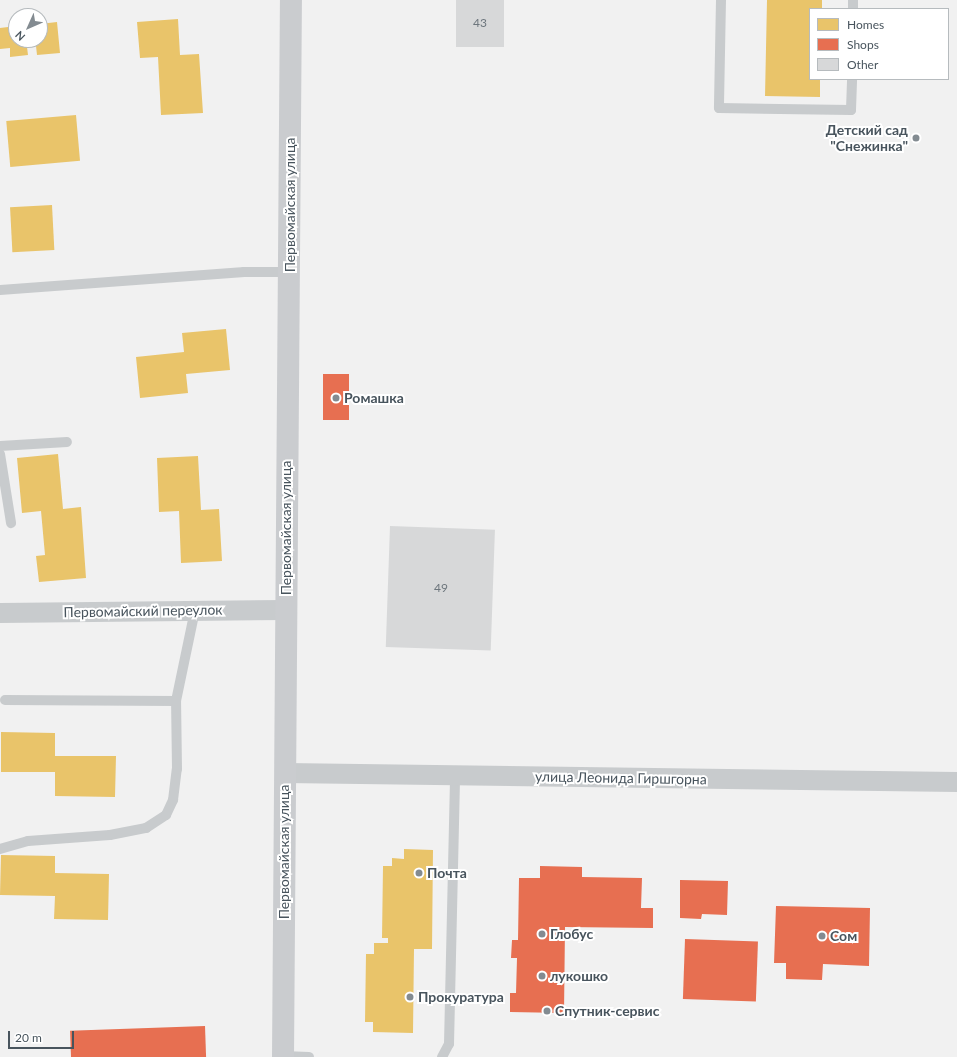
<!DOCTYPE html>
<meta charset="utf-8">
<style>
body{margin:0}
#map{position:relative;width:957px;height:1057px;overflow:hidden;background:#f1f1f1;font-family:Lato,sans-serif}
div>[style]{position:absolute}
.homes>*{inset:0;background:#e9c46a;transform-origin:0 0}
.shops>*{inset:0;background:#e76f51;transform-origin:0 0}
.building>*{inset:0;background:#d7d8d9;transform-origin:0 0}
.lane>*{height:10px;margin:-5px;padding:0 5px;transform-origin:5px;border-radius:5px;background:#c8cbcd}
.street>*{height:20px;margin:-10px;padding:0 10px;transform-origin:10px;border-radius:10px;background:#c8cbcd}
.secondary>*{height:22px;margin:-11px;padding:0 11px;transform-origin:11px;border-radius:11px;background:#cacccf}
.dots>*{width:11px;height:11px;translate:-50% -50%;box-sizing:border-box;border:2px solid #fff;border-radius:50%}
span{translate:-50% -50%;white-space:nowrap;text-align:center;line-height:1.15;-webkit-text-stroke:4px #fff;paint-order:stroke}
.number-label{font-size:12px;color:#6d767d}
.number-label span{-webkit-text-stroke-width:0}
.poi-label{font-size:14px;color:#48545d;font-weight:700}
.right{translate:-100% -50%;text-align:right}
.left{translate:0 -50%;text-align:left}
.street-label{font-size:14px;color:#48545d}
.legend{position:absolute;left:809px;top:8px;width:140px;height:72px;box-sizing:border-box;background:#fff;border:1px solid #b6bbbe;margin:0;padding:5px 7px;list-style:none;font-size:12px;color:#48545d}
.legend li{display:flex;align-items:center;gap:8px;height:20px}
.legend b{width:20px;border:1px solid #b6bbbe}
.north{position:absolute;left:8px;top:8px;width:40px;height:40px;box-sizing:border-box;background:#fff;border:1px solid #b6bbbe;border-radius:50%;rotate:225deg;font-size:11px;font-weight:700;line-height:16px;text-align:center;color:#48545d}
.north::after{content:'';display:block;margin:auto;width:14px;height:18px;background:#838b91;clip-path:polygon(50% 0,100% 100%,50% 72%,0 100%)}
.scale{position:absolute;left:8px;top:1031px;width:66px;height:18px;box-sizing:border-box;border:2px solid #48545d;border-top:0;padding-left:5px;font-size:12px;line-height:14px;white-space:nowrap;color:#48545d;-webkit-text-stroke:3px #fff;paint-order:stroke}
</style>
<div id="map">
<div class="homes">
<i style="clip-path:polygon(767px 0,822px 0,822px 9px,810px 9px,810px 79px,820px 79px,820px 97px,765px 96px)"></i>
<i style="clip-path:polygon(178px 19px,180px 55px,199px 54px,203px 113px,161px 115px,158px 57px,140px 58px,137px 22px)"></i>
<i style="clip-path:polygon(57px 22px,60px 53px,37px 55px,36px 46px,27px 47px,28px 55px,10px 57px,10px 48px,0 49px,0 28px,16px 26px,16px 40px,40px 40px,40px 24px)"></i>
<i style="left:76px;top:115px;width:46px;height:70px;rotate:85deg"></i>
<i style="left:52px;top:205px;width:45px;height:42px;rotate:87deg"></i>
<i style="clip-path:polygon(226px 329px,230px 370px,186px 374px,188px 393px,140px 398px,136px 357px,184px 352px,182px 333px)"></i>
<i style="clip-path:polygon(58px 454px,63px 509px,81px 507px,86px 578px,39px 582px,36px 556px,45px 555px,41px 511px,22px 513px,17px 458px)"></i>
<i style="clip-path:polygon(198px 456px,201px 510px,219px 509px,222px 561px,181px 563px,179px 511px,159px 512px,157px 458px)"></i>
<i style="clip-path:polygon(1px 732px,55px 733px,55px 756px,116px 756px,115px 797px,55px 796px,55px 772px,1px 772px)"></i>
<i style="clip-path:polygon(404px 849px,433px 850px,432px 949px,414px 949px,413px 1033px,373px 1032px,373px 1022px,365px 1022px,366px 954px,374px 954px,374px 943px,388px 943px,388px 938px,382px 938px,383px 866px,392px 866px,392px 858px,404px 859px)"></i>
<i style="clip-path:polygon(1px 855px,55px 856px,55px 873px,109px 874px,108px 920px,54px 919px,55px 896px,0 895px)"></i>
</div>
<div class="shops">
<i style="left:349px;top:374px;width:46px;height:26px;rotate:90deg"></i>
<i style="clip-path:polygon(540px 866px,582px 867px,582px 877px,642px 878px,641px 908px,653px 908px,653px 928px,565px 927px,564px 1013px,510px 1012px,510px 993px,516px 993px,517px 958px,511px 958px,512px 940px,518px 940px,519px 878px,540px 878px)"></i>
<i style="clip-path:polygon(680px 880px,728px 881px,727px 915px,702px 914px,701px 919px,680px 918px)"></i>
<i style="clip-path:polygon(776px 906px,870px 908px,869px 966px,823px 964px,822px 980px,786px 979px,786px 963px,774px 963px)"></i>
<i style="left:685px;top:939px;width:73px;height:60px;rotate:2deg"></i>
<i style="left:205px;top:1026px;width:31px;height:135px;rotate:88deg"></i>
</div>
<div class="building">
<i style="left:456px;top:0;width:48px;height:47px"></i>
<i style="left:390px;top:526px;width:105px;height:121px;rotate:2deg"></i>
</div>
<div class="lane">
<i style="left:721px;top:0;width:108px;rotate:91.1deg"></i>
<i style="left:719px;top:108px;width:132px;rotate:0.9deg"></i>
<i style="left:851px;top:110px;width:31px;rotate:-88deg"></i>
<i style="left:853px;top:9px;width:9px;rotate:-90deg"></i>
<i style="left:0;top:290px;width:245px;rotate:-4.2deg"></i>
<i style="left:244px;top:272px;width:45px"></i>
<i style="left:0;top:446px;width:67px;rotate:-3.4deg"></i>
<i style="left:0;top:454px;width:70px;rotate:80.9deg"></i>
<i style="left:5px;top:700px;width:171px;rotate:0.3deg"></i>
<i style="left:0;top:849px;width:29px;rotate:-16deg"></i>
<i style="left:28px;top:841px;width:82px;rotate:-4.2deg"></i>
<i style="left:110px;top:835px;width:37px;rotate:-11deg"></i>
<i style="left:146px;top:828px;width:24px;rotate:-33deg"></i>
<i style="left:166px;top:815px;width:17px;rotate:-65deg"></i>
<i style="left:173px;top:800px;width:31px;rotate:-83deg"></i>
<i style="left:177px;top:769px;width:68px;rotate:-90.8deg"></i>
<i style="left:176px;top:701px;width:93px;rotate:-78.2deg"></i>
<i style="left:283px;top:1056px;width:26px;rotate:2deg"></i>
<i style="left:442px;top:1057px;width:15px;rotate:-62deg"></i>
<i style="left:449px;top:1044px;width:268px;rotate:-88.7deg"></i>
</div>
<div class="street">
<i style="left:0;top:613px;width:286px;rotate:-0.6deg"></i>
<i style="left:285px;top:773px;width:672px;rotate:0.77deg"></i>
</div>
<div class="secondary">
<i style="left:283px;top:1057px;width:1057px;rotate:-89.57deg"></i>
</div>
<div class="dots">
<i style="left:916px;top:138px;background:#838b91"></i>
<i style="left:336px;top:398px;background:#838b91"></i>
<i style="left:419px;top:873px;background:#838b91"></i>
<i style="left:542px;top:934px;background:#838b91"></i>
<i style="left:822px;top:936px;background:#838b91"></i>
<i style="left:542px;top:976px;background:#838b91"></i>
<i style="left:410px;top:997px;background:#838b91"></i>
<i style="left:547px;top:1011px;background:#838b91"></i>
</div>
<div class="number-label">
<span style="left:480px;top:23px">43</span>
<span style="left:441px;top:588px">49</span>
</div>
<div class="poi-label">
<span class="right" style="left:908px;top:138px">Детский сад<br>"Снежинка"</span>
<span class="left" style="left:344px;top:398px">Ромашка</span>
<span class="left" style="left:427px;top:873px">Почта</span>
<span class="left" style="left:550px;top:934px">Глобус</span>
<span class="left" style="left:830px;top:936px">Сом</span>
<span class="left" style="left:550px;top:976px">лукошко</span>
<span class="left" style="left:418px;top:997px">Прокуратура</span>
<span class="left" style="left:555px;top:1011px">Спутник-сервис</span>
</div>
<div class="street-label">
<span style="left:290px;top:205px;rotate:-90deg">Первомайская улица</span>
<span style="left:286px;top:528px;rotate:-90deg">Первомайская улица</span>
<span style="left:143px;top:611px;rotate:-1deg">Первомайский переулок</span>
<span style="left:621px;top:778px;rotate:1deg">улица Леонида Гиршгорна</span>
<span style="left:284px;top:852px;rotate:-90deg">Первомайская улица</span>
</div>
<ul class="legend">
<li><b style="height:11px;background:#e9c46a"></b>Homes</li>
<li><b style="height:11px;background:#e76f51"></b>Shops</li>
<li><b style="height:11px;background:#d7d8d9"></b>Other</li>
</ul>
<div class="north">N</div>
<div class="scale">20 m</div>
</div>
